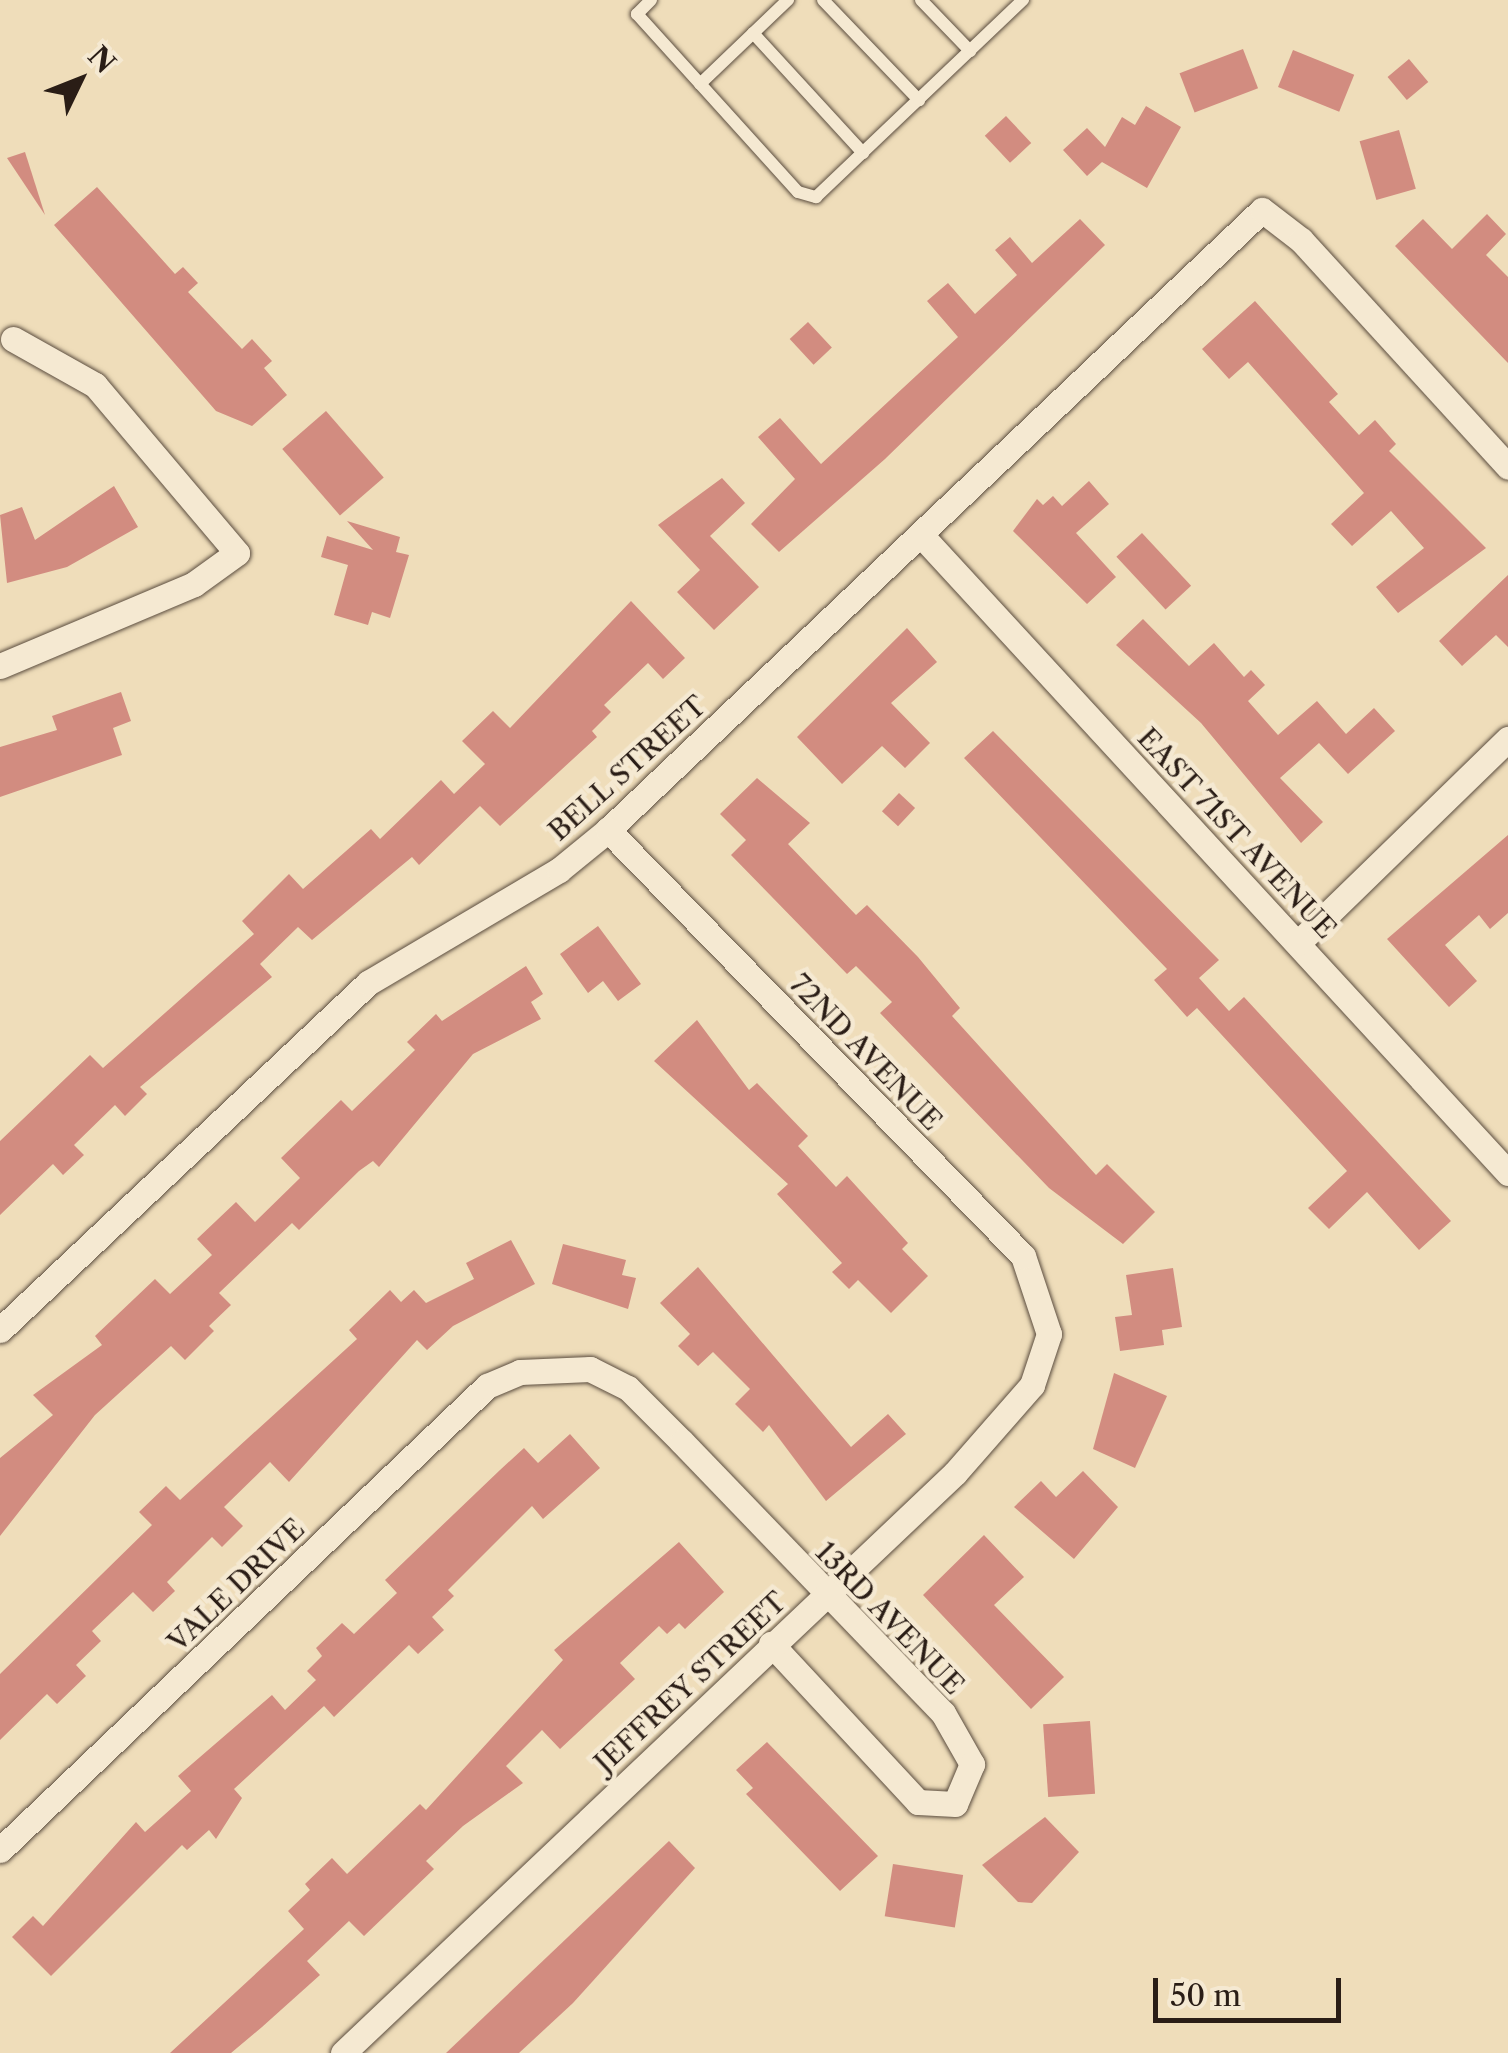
<!DOCTYPE html>
<style>
body{margin:0}
#map{position:relative;width:1508px;height:2053px;overflow:hidden;background:#efddba;font-family:"Libre Caslon Text",serif}
div>[style]{position:absolute}
.building>*{inset:0;background:#d28c80;transform-origin:0 0}
.roads{filter:drop-shadow(0 0 2px #5b4d3f) drop-shadow(0 0 2px #5b4d3f)}
.lane>*{height:12px;margin:-6px;padding:0 6px;transform-origin:6px;border-radius:6px;background:#f5e9d2}
.street>*{height:25px;margin:-12.5px;padding:0 12.5px;transform-origin:12.5px;border-radius:12.5px;background:#f5e9d2}
span{translate:-50% -50%;white-space:nowrap;text-align:center;line-height:1.15;-webkit-text-stroke:9px #f5e9d2;paint-order:stroke}
.street-label{font-size:28px;color:#2a1d16}
.north{position:absolute;left:30px;top:30px;width:100px;height:100px;-webkit-text-stroke:8px #f5e9d2;paint-order:stroke;rotate:47deg;font-size:28px;font-weight:700;line-height:40px;text-align:center;color:#2a1d16}
.north::after{content:'';display:block;margin:auto;width:35px;height:45px;background:#2a1d16;clip-path:polygon(50% 0,100% 100%,50% 72%,0 100%)}
.scale{position:absolute;left:1153px;top:1978px;width:188px;height:45px;box-sizing:border-box;border:5px solid #2a1d16;border-top:0;padding-left:12px;font-size:30px;line-height:35px;white-space:nowrap;color:#2a1d16;-webkit-text-stroke:8px #f5e9d2;paint-order:stroke}
</style>
<div id="map">
<div class="building">
<i style="left:1243px;top:49px;width:42px;height:68px;rotate:69deg"></i>
<i style="left:1293px;top:50px;width:66px;height:40px;rotate:22deg"></i>
<i style="left:1409px;top:59px;width:30px;height:28px;rotate:50deg"></i>
<i style="clip-path:polygon(1146px 106px,1181px 127px,1147px 188px,1102px 162px,1087px 176px,1063px 150px,1087px 128px,1105px 147px,1122px 117px,1135px 125px)"></i>
<i style="left:1006px;top:116px;width:37px;height:29px;rotate:47deg"></i>
<i style="left:1399px;top:130px;width:61px;height:41px;rotate:74deg"></i>
<i style="clip-path:polygon(25px 152px,45px 215px,7px 158px)"></i>
<i style="clip-path:polygon(97px 187px,175px 274px,183px 267px,198px 283px,188px 292px,242px 349px,252px 339px,272px 361px,264px 368px,287px 395px,252px 426px,216px 411px,54px 225px)"></i>
<i style="clip-path:polygon(1487px 214px,1506px 234px,1486px 255px,1508px 277px,1508px 363px,1395px 246px,1423px 219px,1452px 249px)"></i>
<i style="clip-path:polygon(1080px 219px,1105px 245px,885px 459px,779px 552px,751px 524px,795px 479px,758px 437px,780px 418px,821px 464px,958px 337px,927px 301px,948px 283px,975px 314px,1017px 275px,995px 250px,1010px 237px,1032px 263px)"></i>
<i style="clip-path:polygon(1255px 301px,1338px 394px,1329px 402px,1359px 435px,1375px 420px,1396px 444px,1389px 451px,1486px 548px,1398px 613px,1376px 587px,1424px 548px,1391px 511px,1352px 546px,1331px 524px,1364px 493px,1248px 362px,1229px 379px,1202px 349px)"></i>
<i style="left:808px;top:322px;width:35px;height:25px;rotate:47deg"></i>
<i style="left:326px;top:411px;width:88px;height:58px;rotate:49deg"></i>
<i style="clip-path:polygon(722px 478px,745px 503px,710px 536px,759px 587px,714px 630px,677px 592px,700px 570px,658px 525px)"></i>
<i style="clip-path:polygon(1089px 481px,1109px 504px,1076px 533px,1116px 577px,1087px 604px,1013px 531px,1037px 499px,1043px 505px,1053px 496px,1062px 506px)"></i>
<i style="clip-path:polygon(114px 486px,138px 527px,67px 567px,7px 583px,0 515px,22px 507px,35px 540px)"></i>
<i style="clip-path:polygon(347px 521px,400px 537px,396px 552px,409px 555px,390px 618px,372px 612px,368px 625px,334px 615px,348px 565px,321px 557px,327px 536px,373px 550px)"></i>
<i style="left:1142px;top:533px;width:72px;height:35px;rotate:47deg"></i>
<i style="clip-path:polygon(1508px 575px,1508px 647px,1496px 635px,1462px 666px,1439px 641px)"></i>
<i style="clip-path:polygon(631px 601px,685px 658px,663px 679px,648px 663px,604px 705px,611px 712px,592px 731px,597px 737px,500px 826px,480px 806px,419px 865px,412px 857px,312px 940px,298px 927px,260px 964px,272px 977px,140px 1087px,147px 1094px,125px 1116px,115px 1105px,74px 1145px,84px 1155px,63px 1175px,53px 1164px,0 1215px,0 1141px,90px 1055px,103px 1068px,254px 934px,242px 921px,289px 874px,303px 889px,371px 829px,380px 839px,441px 780px,454px 794px,485px 764px,462px 741px,493px 711px,510px 728px)"></i>
<i style="clip-path:polygon(1143px 619px,1189px 666px,1214px 643px,1244px 677px,1251px 670px,1265px 685px,1248px 701px,1278px 735px,1317px 701px,1346px 734px,1374px 708px,1395px 731px,1348px 774px,1319px 743px,1280px 778px,1323px 822px,1301px 843px,1201px 723px,1116px 645px)"></i>
<i style="clip-path:polygon(907px 628px,937px 662px,891px 703px,930px 743px,905px 768px,882px 746px,842px 784px,797px 737px)"></i>
<i style="clip-path:polygon(121px 692px,131px 721px,113px 728px,122px 755px,0 797px,0 747px,57px 730px,52px 716px)"></i>
<i style="clip-path:polygon(993px 731px,1219px 960px,1199px 978px,1229px 1011px,1244px 997px,1451px 1221px,1419px 1250px,1367px 1192px,1329px 1229px,1308px 1208px,1347px 1171px,1197px 1008px,1187px 1017px,1154px 980px,1167px 969px,964px 758px)"></i>
<i style="clip-path:polygon(757px 778px,810px 823px,788px 844px,856px 915px,867px 905px,918px 957px,960px 1008px,952px 1016px,1096px 1175px,1107px 1164px,1155px 1212px,1123px 1244px,1049px 1188px,880px 1013px,892px 1002px,856px 966px,847px 974px,731px 855px,746px 840px,720px 814px)"></i>
<i style="left:899px;top:793px;width:22px;height:25px;rotate:43deg"></i>
<i style="clip-path:polygon(1508px 835px,1508px 913px,1490px 929px,1479px 915px,1445px 945px,1477px 981px,1449px 1007px,1387px 939px)"></i>
<i style="clip-path:polygon(598px 926px,641px 984px,618px 1001px,603px 981px,588px 993px,560px 954px)"></i>
<i style="clip-path:polygon(526px 966px,543px 994px,531px 1002px,541px 1019px,473px 1054px,379px 1167px,373px 1161px,359px 1171px,299px 1230px,292px 1223px,219px 1293px,231px 1305px,209px 1326px,214px 1331px,185px 1360px,171px 1346px,95px 1415px,0 1536px,0 1458px,53px 1415px,33px 1395px,102px 1345px,95px 1336px,155px 1279px,170px 1294px,212px 1255px,197px 1239px,236px 1202px,255px 1222px,300px 1178px,281px 1158px,341px 1100px,352px 1111px,415px 1050px,407px 1042px,436px 1014px,442px 1021px)"></i>
<i style="clip-path:polygon(697px 1020px,749px 1090px,757px 1083px,808px 1136px,798px 1146px,836px 1187px,847px 1176px,908px 1243px,902px 1249px,928px 1276px,891px 1313px,858px 1280px,849px 1289px,832px 1272px,842px 1263px,777px 1194px,788px 1184px,654px 1061px)"></i>
<i style="clip-path:polygon(511px 1240px,535px 1284px,453px 1326px,427px 1350px,417px 1340px,289px 1482px,270px 1462px,224px 1507px,243px 1526px,222px 1547px,212px 1537px,167px 1582px,175px 1591px,153px 1612px,133px 1592px,92px 1631px,101px 1641px,76px 1665px,86px 1676px,57px 1704px,47px 1694px,0 1740px,0 1674px,152px 1525px,139px 1512px,166px 1486px,180px 1500px,357px 1339px,349px 1330px,390px 1290px,401px 1302px,414px 1290px,426px 1303px,474px 1279px,466px 1263px)"></i>
<i style="clip-path:polygon(563px 1244px,626px 1260px,622px 1275px,636px 1278px,628px 1309px,552px 1284px)"></i>
<i style="clip-path:polygon(698px 1267px,851px 1447px,888px 1414px,906px 1434px,826px 1501px,769px 1425px,763px 1432px,735px 1404px,750px 1389px,713px 1352px,698px 1366px,678px 1346px,690px 1334px,660px 1303px)"></i>
<i style="clip-path:polygon(1173px 1268px,1182px 1327px,1162px 1330px,1164px 1345px,1120px 1351px,1115px 1317px,1132px 1315px,1126px 1275px)"></i>
<i style="clip-path:polygon(1114px 1373px,1167px 1396px,1135px 1468px,1093px 1449px)"></i>
<i style="clip-path:polygon(570px 1434px,600px 1468px,543px 1519px,532px 1506px,448px 1590px,454px 1596px,432px 1617px,444px 1630px,418px 1654px,409px 1645px,334px 1717px,324px 1706px,234px 1789px,242px 1798px,216px 1839px,209px 1830px,187px 1850px,182px 1845px,51px 1976px,12px 1937px,33px 1916px,43px 1926px,136px 1822px,145px 1832px,191px 1791px,178px 1776px,272px 1695px,285px 1710px,316px 1680px,307px 1671px,322px 1656px,316px 1648px,342px 1623px,354px 1634px,397px 1593px,385px 1580px,500px 1470px,524px 1448px,538px 1463px)"></i>
<i style="clip-path:polygon(1083px 1471px,1118px 1507px,1074px 1559px,1014px 1507px,1041px 1481px,1056px 1497px)"></i>
<i style="clip-path:polygon(984px 1535px,1024px 1577px,994px 1605px,1064px 1677px,1031px 1709px,923px 1595px)"></i>
<i style="clip-path:polygon(679px 1542px,724px 1592px,685px 1629px,679px 1623px,667px 1634px,659px 1626px,620px 1663px,635px 1679px,560px 1749px,542px 1730px,506px 1766px,523px 1783px,463px 1826px,426px 1861px,434px 1869px,364px 1936px,349px 1921px,307px 1961px,320px 1975px,262px 2027px,231px 2053px,170px 2053px,304px 1929px,288px 1911px,310px 1890px,305px 1884px,332px 1858px,347px 1874px,420px 1804px,426px 1810px,563px 1660px,554px 1650px)"></i>
<i style="left:1090px;top:1721px;width:73px;height:47px;rotate:86deg"></i>
<i style="clip-path:polygon(767px 1742px,878px 1856px,840px 1891px,746px 1794px,753px 1788px,736px 1770px)"></i>
<i style="clip-path:polygon(1045px 1817px,1079px 1852px,1032px 1903px,1018px 1902px,982px 1865px)"></i>
<i style="clip-path:polygon(669px 1841px,695px 1868px,573px 2003px,519px 2053px,446px 2053px)"></i>
<i style="left:893px;top:1864px;width:71px;height:53px;rotate:9deg"></i>
</div>
<div class="roads">
<div class="lane">
<i style="left:651px;top:0;width:20px;rotate:135deg"></i>
<i style="left:637px;top:14px;width:240px;rotate:47.9deg"></i>
<i style="left:798px;top:192px;width:19px;rotate:16deg"></i>
<i style="left:816px;top:197px;width:286px;rotate:-43.6deg"></i>
<i style="left:823px;top:0;width:139px;rotate:46.2deg"></i>
<i style="left:921px;top:0;width:71px;rotate:46.1deg"></i>
<i style="left:753px;top:33px;width:163px;rotate:47.5deg"></i>
<i style="left:700px;top:84px;width:122px;rotate:-43.7deg"></i>
</div>
<div class="street">
<i style="left:921px;top:535px;width:867px;rotate:47.38deg"></i>
<i style="left:0;top:666px;width:211px;rotate:-22.9deg"></i>
<i style="left:194px;top:584px;width:53px;rotate:-35.8deg"></i>
<i style="left:237px;top:553px;width:220px;rotate:-130.2deg"></i>
<i style="left:95px;top:385px;width:94px;rotate:-150.7deg"></i>
<i style="left:1298px;top:943px;width:293px;rotate:-44.2deg"></i>
<i style="left:0;top:1330px;width:506px;rotate:-43.32deg"></i>
<i style="left:368px;top:983px;width:222px;rotate:-30.6deg"></i>
<i style="left:559px;top:870px;width:63px;rotate:-39.2deg"></i>
<i style="left:608px;top:830px;width:901px;rotate:-43.47deg"></i>
<i style="left:1262px;top:210px;width:49px;rotate:37.6deg"></i>
<i style="left:1301px;top:240px;width:307px;rotate:47.6deg"></i>
<i style="left:0;top:1850px;width:673px;rotate:-43.61deg"></i>
<i style="left:487px;top:1386px;width:36px;rotate:-23deg"></i>
<i style="left:520px;top:1372px;width:70px;rotate:-2.5deg"></i>
<i style="left:590px;top:1369px;width:42px;rotate:26.6deg"></i>
<i style="left:628px;top:1388px;width:76px;rotate:45deg"></i>
<i style="left:682px;top:1442px;width:376px;rotate:46.1deg"></i>
<i style="left:943px;top:1713px;width:59px;rotate:60.4deg"></i>
<i style="left:972px;top:1764px;width:43px;rotate:113deg"></i>
<i style="left:955px;top:1804px;width:37px;rotate:-177deg"></i>
<i style="left:918px;top:1802px;width:216px;rotate:-132.9deg"></i>
<i style="left:343px;top:2053px;width:843px;rotate:-43.46deg"></i>
<i style="left:955px;top:1473px;width:117px;rotate:-48.8deg"></i>
<i style="left:1032px;top:1385px;width:54px;rotate:-71.6deg"></i>
<i style="left:1049px;top:1334px;width:82px;rotate:-108.4deg"></i>
<i style="left:1023px;top:1256px;width:595px;rotate:-134.25deg"></i>
</div>
</div>
<div class="street-label">
<span style="left:627px;top:768px;rotate:-42deg">BELL STREET</span>
<span style="left:1237px;top:833px;rotate:47deg">EAST 71ST AVENUE</span>
<span style="left:866px;top:1052px;rotate:46deg">72ND AVENUE</span>
<span style="left:236px;top:1585px;rotate:-44deg">VALE DRIVE</span>
<span style="left:890px;top:1618px;rotate:46deg">13RD AVENUE</span>
<span style="left:690px;top:1682px;rotate:-43deg">JEFFREY STREET</span>
</div>
<div class="north">N</div>
<div class="scale">50 m</div>
</div>
